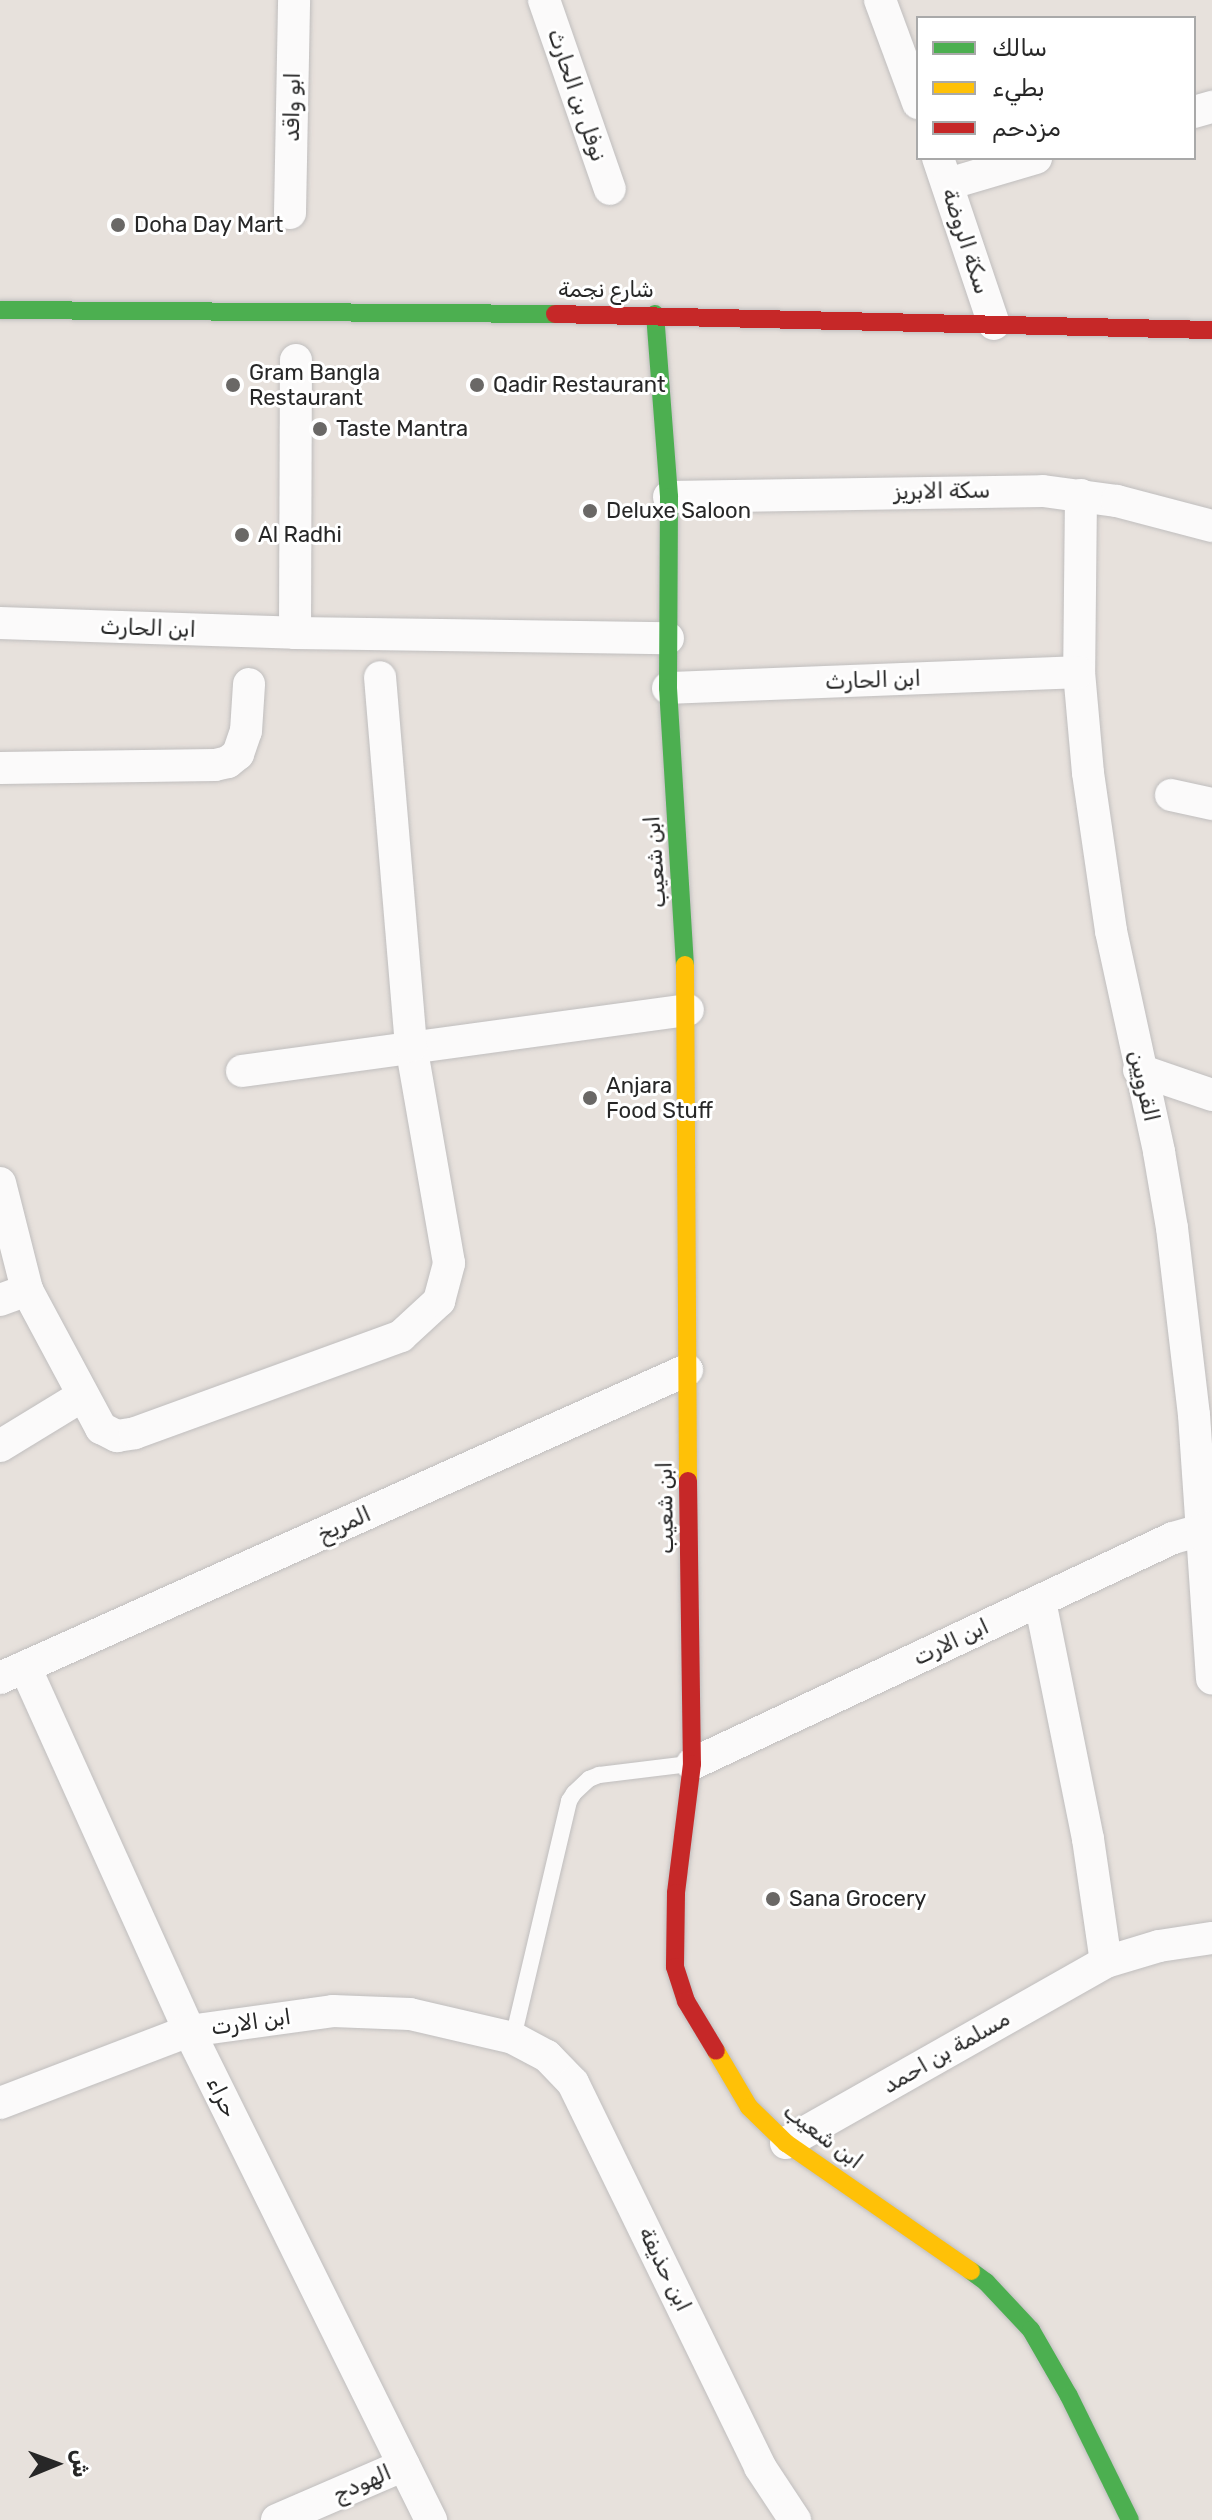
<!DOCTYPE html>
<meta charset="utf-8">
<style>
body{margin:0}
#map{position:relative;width:1212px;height:2520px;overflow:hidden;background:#e7e1dc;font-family:Rubik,"Noto Sans Arabic",sans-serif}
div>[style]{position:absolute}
.roads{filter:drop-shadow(0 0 2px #c0bebe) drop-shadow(0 0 2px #c0bebe)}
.lane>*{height:16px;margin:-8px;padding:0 8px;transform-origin:8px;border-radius:8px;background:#fbfafa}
.street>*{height:32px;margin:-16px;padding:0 16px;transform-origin:16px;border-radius:16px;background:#fbfafa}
.fast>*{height:18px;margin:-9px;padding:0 9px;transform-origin:9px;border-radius:9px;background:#4caf50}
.slow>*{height:18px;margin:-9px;padding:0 9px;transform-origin:9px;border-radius:9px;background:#ffc107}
.jam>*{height:18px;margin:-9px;padding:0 9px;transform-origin:9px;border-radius:9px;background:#c62828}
.dots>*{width:22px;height:22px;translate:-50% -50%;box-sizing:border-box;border:4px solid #fff;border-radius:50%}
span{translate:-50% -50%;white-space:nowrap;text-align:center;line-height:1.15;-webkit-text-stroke:6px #fff;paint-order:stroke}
.street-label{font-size:22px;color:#272727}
.poi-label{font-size:22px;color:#272727}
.left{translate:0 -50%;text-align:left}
.legend{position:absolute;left:916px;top:16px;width:280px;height:144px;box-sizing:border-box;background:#fff;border:2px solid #a9a9a9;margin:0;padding:10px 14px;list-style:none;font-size:24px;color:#272727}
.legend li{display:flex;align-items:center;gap:16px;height:40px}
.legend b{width:40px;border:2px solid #a9a9a9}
.north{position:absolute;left:16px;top:2424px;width:80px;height:80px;-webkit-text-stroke:6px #fff;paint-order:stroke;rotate:89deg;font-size:22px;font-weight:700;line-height:32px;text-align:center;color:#272727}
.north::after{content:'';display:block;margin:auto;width:28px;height:36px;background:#272727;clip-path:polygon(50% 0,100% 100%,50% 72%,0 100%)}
</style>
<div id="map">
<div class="roads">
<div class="lane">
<i style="left:513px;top:2038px;width:244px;rotate:-76.7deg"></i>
<i style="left:569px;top:1801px;width:9px;rotate:-58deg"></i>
<i style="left:574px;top:1793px;width:21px;rotate:-43deg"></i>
<i style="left:589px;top:1779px;width:11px;rotate:-22deg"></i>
<i style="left:599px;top:1775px;width:91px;rotate:-7deg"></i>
</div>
<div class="street">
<i style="left:544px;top:0;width:200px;rotate:70.8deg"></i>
<i style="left:880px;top:0;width:110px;rotate:69.7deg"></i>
<i style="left:1194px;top:112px;width:19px;rotate:-16deg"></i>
<i style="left:938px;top:158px;width:175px;rotate:71.4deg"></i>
<i style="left:948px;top:184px;width:92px;rotate:-16.5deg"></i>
<i style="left:290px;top:213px;width:213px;rotate:-88.9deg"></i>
<i style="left:1081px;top:495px;width:177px;rotate:90.6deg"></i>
<i style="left:1079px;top:672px;width:101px;rotate:84.9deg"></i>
<i style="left:1088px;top:773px;width:160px;rotate:81.7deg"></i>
<i style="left:1111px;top:931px;width:226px;rotate:77.7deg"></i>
<i style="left:1159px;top:1152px;width:77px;rotate:80.3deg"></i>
<i style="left:1172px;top:1228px;width:188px;rotate:83.3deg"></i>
<i style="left:1194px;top:1415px;width:264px;rotate:86.1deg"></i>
<i style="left:669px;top:497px;width:374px;rotate:-0.9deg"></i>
<i style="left:1043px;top:491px;width:75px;rotate:7.7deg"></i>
<i style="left:1117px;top:501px;width:98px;rotate:14.7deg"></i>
<i style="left:0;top:623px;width:295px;rotate:1.9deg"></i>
<i style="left:295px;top:633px;width:373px;rotate:0.8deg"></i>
<i style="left:295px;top:633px;width:273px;rotate:-89.8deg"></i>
<i style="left:668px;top:688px;width:411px;rotate:-2.2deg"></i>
<i style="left:0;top:768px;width:215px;rotate:-0.8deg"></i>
<i style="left:215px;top:765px;width:13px;rotate:-13deg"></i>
<i style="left:228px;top:762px;width:13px;rotate:-39deg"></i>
<i style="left:238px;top:754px;width:24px;rotate:-71deg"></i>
<i style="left:246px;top:731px;width:47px;rotate:-86.3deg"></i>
<i style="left:1171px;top:795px;width:42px;rotate:12.4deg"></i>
<i style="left:1139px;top:1070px;width:77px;rotate:18.9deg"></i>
<i style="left:242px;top:1071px;width:450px;rotate:-7.8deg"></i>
<i style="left:0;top:1183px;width:110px;rotate:75.8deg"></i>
<i style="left:27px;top:1290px;width:157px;rotate:61.8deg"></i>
<i style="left:101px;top:1428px;width:18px;rotate:27deg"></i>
<i style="left:117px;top:1436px;width:18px;rotate:-9deg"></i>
<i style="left:135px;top:1433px;width:283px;rotate:-20deg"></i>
<i style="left:401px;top:1336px;width:52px;rotate:-42.6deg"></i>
<i style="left:439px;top:1301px;width:39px;rotate:-75deg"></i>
<i style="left:449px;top:1263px;width:220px;rotate:-99.9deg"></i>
<i style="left:411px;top:1046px;width:370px;rotate:-94.8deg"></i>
<i style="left:0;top:1300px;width:29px;rotate:-20deg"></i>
<i style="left:0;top:1446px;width:96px;rotate:-31.4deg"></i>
<i style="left:1040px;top:1601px;width:243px;rotate:78.6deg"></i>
<i style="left:1088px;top:1839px;width:124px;rotate:81.7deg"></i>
<i style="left:25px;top:1667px;width:399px;rotate:65.7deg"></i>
<i style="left:189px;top:2031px;width:546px;rotate:63.67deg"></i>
<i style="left:0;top:1678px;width:753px;rotate:-24.15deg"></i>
<i style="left:692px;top:1764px;width:531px;rotate:-25.17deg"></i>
<i style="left:1173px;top:1538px;width:41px;rotate:-15.8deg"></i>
<i style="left:0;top:2103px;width:202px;rotate:-20.9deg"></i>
<i style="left:189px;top:2031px;width:145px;rotate:-7.9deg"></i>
<i style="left:333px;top:2011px;width:77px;rotate:2.2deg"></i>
<i style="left:410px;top:2014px;width:106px;rotate:13.1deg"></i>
<i style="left:513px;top:2038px;width:38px;rotate:28deg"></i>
<i style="left:547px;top:2056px;width:37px;rotate:46deg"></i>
<i style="left:573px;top:2083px;width:427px;rotate:64deg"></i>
<i style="left:760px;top:2467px;width:64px;rotate:56.6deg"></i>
<i style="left:786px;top:2143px;width:368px;rotate:-29.5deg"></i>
<i style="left:1106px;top:1962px;width:55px;rotate:-16.8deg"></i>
<i style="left:1159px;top:1946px;width:54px;rotate:-8.6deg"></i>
<i style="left:277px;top:2520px;width:138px;rotate:-23.4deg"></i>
</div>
<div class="fast">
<i style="left:0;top:310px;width:555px;rotate:0.41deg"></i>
<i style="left:655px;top:314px;width:184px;rotate:85.6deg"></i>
<i style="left:669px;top:497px;width:191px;rotate:90.3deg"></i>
<i style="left:668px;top:688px;width:278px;rotate:86.5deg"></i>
<i style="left:971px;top:2271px;width:19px;rotate:36deg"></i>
<i style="left:986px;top:2282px;width:66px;rotate:46.8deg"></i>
<i style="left:1031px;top:2330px;width:76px;rotate:60.1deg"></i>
<i style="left:1069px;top:2396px;width:138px;rotate:63.8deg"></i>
</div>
<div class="slow">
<i style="left:685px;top:965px;width:516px;rotate:89.67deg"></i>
<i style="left:716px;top:2051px;width:65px;rotate:59.5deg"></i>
<i style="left:749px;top:2107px;width:52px;rotate:44.2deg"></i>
<i style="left:786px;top:2143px;width:225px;rotate:34.7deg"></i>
</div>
<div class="jam">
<i style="left:555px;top:314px;width:657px;rotate:1.4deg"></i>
<i style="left:688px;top:1481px;width:283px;rotate:89.2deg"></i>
<i style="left:692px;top:1764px;width:130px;rotate:97.1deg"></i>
<i style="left:676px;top:1893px;width:74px;rotate:90.8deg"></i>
<i style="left:675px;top:1967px;width:36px;rotate:72deg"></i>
<i style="left:686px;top:2001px;width:58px;rotate:59deg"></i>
</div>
</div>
<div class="dots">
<i style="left:118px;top:225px;background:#6a6866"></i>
<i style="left:233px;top:385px;background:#6a6866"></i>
<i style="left:477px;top:385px;background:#6a6866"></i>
<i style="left:320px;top:429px;background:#6a6866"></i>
<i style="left:590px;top:511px;background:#6a6866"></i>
<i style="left:242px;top:535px;background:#6a6866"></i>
<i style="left:590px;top:1098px;background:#6a6866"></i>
<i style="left:773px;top:1899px;background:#6a6866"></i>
</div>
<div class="street-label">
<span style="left:577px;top:95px;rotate:71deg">نوفل بن الحارث</span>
<span style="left:292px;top:107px;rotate:-89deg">ابو واقد</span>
<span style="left:966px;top:241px;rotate:72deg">سكة الروضة</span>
<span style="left:606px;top:290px">شارع نجمة</span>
<span style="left:942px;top:491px;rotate:-1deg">سكة الابريز</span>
<span style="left:148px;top:628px;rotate:2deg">ابن الحارث</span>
<span style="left:873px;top:680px;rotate:-2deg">ابن الحارث</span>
<span style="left:655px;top:862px;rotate:-94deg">ابن شعيب</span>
<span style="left:1144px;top:1086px;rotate:77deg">القرويين</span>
<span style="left:665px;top:1508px;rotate:-91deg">ابن شعيب</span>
<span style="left:344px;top:1524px;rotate:-24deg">المريخ</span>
<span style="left:951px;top:1642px;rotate:-25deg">ابن الارت</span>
<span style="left:251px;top:2022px;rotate:-8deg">ابن الارت</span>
<span style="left:946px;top:2052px;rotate:-30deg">مسلمة بن احمد</span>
<span style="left:222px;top:2097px;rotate:64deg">حراء</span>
<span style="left:823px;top:2136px;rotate:37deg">ابن شعيب</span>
<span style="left:665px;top:2269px;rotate:64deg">ابن حذيفة</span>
<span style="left:362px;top:2483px;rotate:-23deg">الهودج</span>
</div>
<div class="poi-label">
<span class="left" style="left:134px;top:225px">Doha Day Mart</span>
<span class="left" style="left:249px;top:385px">Gram Bangla<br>Restaurant</span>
<span class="left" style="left:493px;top:385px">Qadir Restaurant</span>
<span class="left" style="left:336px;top:429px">Taste Mantra</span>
<span class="left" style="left:606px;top:511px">Deluxe Saloon</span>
<span class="left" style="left:258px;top:535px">Al Radhi</span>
<span class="left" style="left:606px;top:1098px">Anjara<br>Food Stuff</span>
<span class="left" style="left:789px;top:1899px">Sana Grocery</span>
</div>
<ul class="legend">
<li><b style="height:10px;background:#4caf50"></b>سالك</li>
<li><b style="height:10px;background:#ffc107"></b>بطيء</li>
<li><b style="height:10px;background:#c62828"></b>مزدحم</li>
</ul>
<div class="north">ش</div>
</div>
